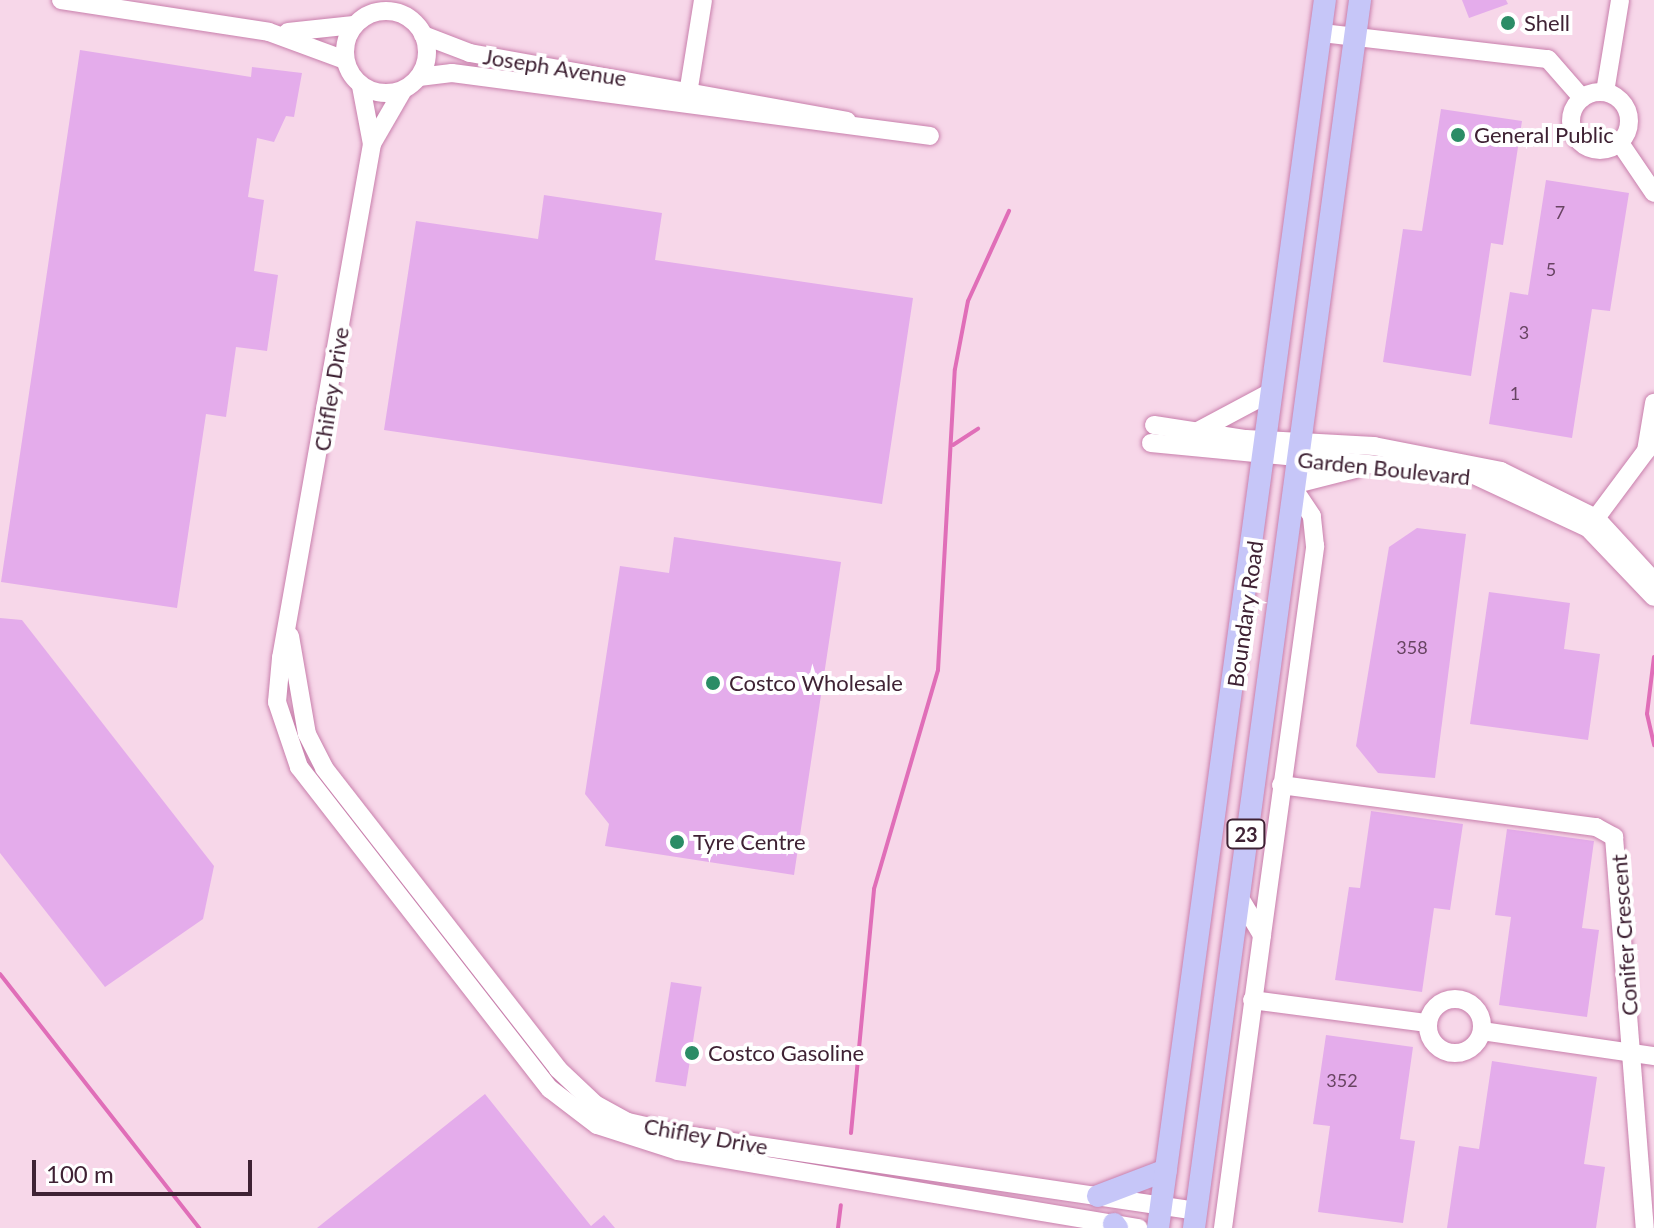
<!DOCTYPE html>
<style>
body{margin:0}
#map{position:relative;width:1654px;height:1228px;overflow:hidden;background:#f7d7e9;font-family:Lato,sans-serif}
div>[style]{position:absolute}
.stream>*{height:4px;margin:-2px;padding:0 2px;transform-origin:2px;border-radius:2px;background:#e06eb8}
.building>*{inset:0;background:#e4aceb;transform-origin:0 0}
.roads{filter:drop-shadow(0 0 2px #c87fac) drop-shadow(0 0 2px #c87fac)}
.minor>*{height:18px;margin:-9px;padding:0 9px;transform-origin:9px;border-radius:9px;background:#fff}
.minor>.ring{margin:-9px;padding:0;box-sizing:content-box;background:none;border:18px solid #fff;border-radius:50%}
.major>*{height:22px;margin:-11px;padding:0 11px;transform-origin:11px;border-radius:11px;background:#c6c6f8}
.dots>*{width:22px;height:22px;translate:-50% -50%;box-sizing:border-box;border:4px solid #fff;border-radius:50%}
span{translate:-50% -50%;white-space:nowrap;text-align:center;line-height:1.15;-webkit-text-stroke:8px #fff;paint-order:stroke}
.number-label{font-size:18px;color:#684462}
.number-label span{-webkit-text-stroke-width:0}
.shield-label span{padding:2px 6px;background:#fff;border:2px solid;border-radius:6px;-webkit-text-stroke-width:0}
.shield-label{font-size:20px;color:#3f2234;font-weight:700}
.poi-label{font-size:22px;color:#3f2234}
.left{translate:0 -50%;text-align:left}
.street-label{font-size:22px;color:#3f2234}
.scale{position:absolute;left:32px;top:1160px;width:220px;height:36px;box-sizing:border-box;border:4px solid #3f2234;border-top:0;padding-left:10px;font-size:24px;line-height:28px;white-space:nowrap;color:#3f2234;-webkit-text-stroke:6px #fff;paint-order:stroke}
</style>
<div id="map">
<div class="stream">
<i style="left:953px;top:445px;width:30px;rotate:-33deg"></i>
<i style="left:1654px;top:657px;width:57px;rotate:97deg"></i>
<i style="left:1647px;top:714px;width:32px;rotate:77deg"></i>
<i style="left:0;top:974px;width:323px;rotate:51.9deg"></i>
<i style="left:851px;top:1133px;width:245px;rotate:-84.6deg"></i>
<i style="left:874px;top:889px;width:228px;rotate:-73.7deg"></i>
<i style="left:938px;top:670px;width:301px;rotate:-86.8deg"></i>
<i style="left:955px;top:369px;width:69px;rotate:-79.2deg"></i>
<i style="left:968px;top:301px;width:99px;rotate:-65.5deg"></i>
<i style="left:838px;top:1228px;width:23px;rotate:-83deg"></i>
</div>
<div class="building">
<i style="clip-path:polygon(1462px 0,1506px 0,1508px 4px,1469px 18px)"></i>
<i style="clip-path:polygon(80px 50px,251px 77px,252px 67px,302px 73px,294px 117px,286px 116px,274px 142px,257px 138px,248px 197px,264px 200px,254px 271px,278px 275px,267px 351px,236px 347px,226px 417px,206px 414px,177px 608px,1px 582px)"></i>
<i style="clip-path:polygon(1441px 109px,1522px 121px,1503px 245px,1491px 243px,1471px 376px,1383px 362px,1403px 229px,1422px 231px)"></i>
<i style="clip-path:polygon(1546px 180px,1629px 193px,1610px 311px,1592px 309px,1572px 438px,1489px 424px,1510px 292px,1528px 295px)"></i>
<i style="clip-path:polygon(544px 195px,662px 213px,655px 260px,913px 298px,882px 504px,384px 430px,416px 221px,538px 239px)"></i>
<i style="clip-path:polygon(1417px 528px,1466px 534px,1435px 778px,1378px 773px,1356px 746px,1389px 547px)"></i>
<i style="clip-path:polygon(674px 537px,841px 562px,794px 875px,605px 846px,609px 824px,585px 794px,620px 566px,669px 573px)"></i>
<i style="clip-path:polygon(1489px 592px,1570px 603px,1564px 649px,1600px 654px,1588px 740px,1470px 724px)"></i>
<i style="clip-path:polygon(0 618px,22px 620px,214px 866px,203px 919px,105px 987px,0 853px)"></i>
<i style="clip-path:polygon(1371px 811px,1463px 824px,1450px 910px,1434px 908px,1422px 992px,1335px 980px,1349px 887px,1360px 888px)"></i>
<i style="clip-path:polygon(1507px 829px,1594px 841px,1582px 928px,1599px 930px,1587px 1017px,1499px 1005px,1511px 917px,1495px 915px)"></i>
<i style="left:671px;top:982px;width:31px;height:101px;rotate:9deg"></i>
<i style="clip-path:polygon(1326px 1035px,1413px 1047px,1400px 1139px,1415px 1141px,1403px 1223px,1318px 1212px,1330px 1126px,1313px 1124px)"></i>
<i style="clip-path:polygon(1492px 1061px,1597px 1077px,1584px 1164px,1605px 1167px,1596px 1228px,1447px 1228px,1459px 1146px,1479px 1149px)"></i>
<i style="clip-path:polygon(485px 1094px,591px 1226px,604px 1215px,615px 1228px,317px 1228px)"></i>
</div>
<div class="roads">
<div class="minor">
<i style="left:61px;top:0;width:210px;rotate:8.7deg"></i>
<i style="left:269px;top:32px;width:81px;rotate:20.2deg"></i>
<i class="ring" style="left:345px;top:11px;width:64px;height:64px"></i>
<i style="left:288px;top:32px;width:66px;rotate:-6.1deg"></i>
<i style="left:1322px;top:33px;width:227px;rotate:6.6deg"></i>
<i style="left:1548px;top:59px;width:52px;rotate:48.9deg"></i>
<i style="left:423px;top:35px;width:50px;rotate:21deg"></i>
<i style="left:470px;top:53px;width:383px;rotate:10.2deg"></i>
<i style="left:419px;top:77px;width:33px;rotate:-7deg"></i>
<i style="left:452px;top:73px;width:482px;rotate:7.5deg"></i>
<i style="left:361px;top:86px;width:59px;rotate:79.3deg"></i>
<i style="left:372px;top:144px;width:522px;rotate:100.04deg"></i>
<i style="left:281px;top:658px;width:44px;rotate:95.2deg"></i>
<i style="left:277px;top:702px;width:69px;rotate:71.3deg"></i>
<i style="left:299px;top:767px;width:408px;rotate:52.1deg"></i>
<i style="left:550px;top:1089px;width:59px;rotate:37.5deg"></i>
<i style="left:597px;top:1125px;width:85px;rotate:17.8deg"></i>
<i style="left:678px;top:1151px;width:467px;rotate:9.5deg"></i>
<i class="ring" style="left:1571px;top:92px;width:40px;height:40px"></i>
<i style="left:1605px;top:92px;width:93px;rotate:-80.7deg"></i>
<i style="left:687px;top:100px;width:101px;rotate:-80.9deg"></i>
<i style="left:373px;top:142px;width:60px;rotate:-60deg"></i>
<i style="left:1620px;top:143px;width:60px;rotate:55.8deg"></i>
<i style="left:1154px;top:425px;width:93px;rotate:8.7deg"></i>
<i style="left:1246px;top:439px;width:128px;rotate:3.1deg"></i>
<i style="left:1374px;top:446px;width:129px;rotate:11.1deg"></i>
<i style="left:1501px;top:471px;width:106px;rotate:26.3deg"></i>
<i style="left:1596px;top:518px;width:86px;rotate:47.4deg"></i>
<i style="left:1198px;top:431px;width:85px;rotate:-28.1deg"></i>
<i style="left:1151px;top:443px;width:322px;rotate:5.5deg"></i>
<i style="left:1472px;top:474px;width:128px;rotate:25deg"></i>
<i style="left:1588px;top:528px;width:95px;rotate:46.3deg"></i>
<i style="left:1296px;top:484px;width:61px;rotate:-14.3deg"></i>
<i style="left:1590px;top:526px;width:94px;rotate:-53.3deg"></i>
<i style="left:1646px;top:451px;width:49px;rotate:-80.5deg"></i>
<i style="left:290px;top:636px;width:99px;rotate:80.2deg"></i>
<i style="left:307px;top:734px;width:38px;rotate:63deg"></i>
<i style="left:324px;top:768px;width:381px;rotate:52.1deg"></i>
<i style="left:558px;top:1069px;width:51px;rotate:43.4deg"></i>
<i style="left:595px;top:1104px;width:38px;rotate:29deg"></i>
<i style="left:628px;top:1122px;width:58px;rotate:12.8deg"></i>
<i style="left:685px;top:1135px;width:518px;rotate:8.44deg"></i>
<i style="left:1281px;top:785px;width:318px;rotate:7.6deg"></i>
<i style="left:1596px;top:827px;width:21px;rotate:29deg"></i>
<i style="left:1614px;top:837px;width:392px;rotate:85.5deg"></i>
<i style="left:1262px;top:935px;width:393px;rotate:-82.2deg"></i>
<i style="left:1315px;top:546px;width:30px;rotate:-96deg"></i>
<i style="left:1312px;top:516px;width:30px;rotate:-124deg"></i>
<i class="ring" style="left:1428px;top:999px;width:36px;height:36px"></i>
<i style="left:1252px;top:1000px;width:177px;rotate:7.5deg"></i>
<i style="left:1482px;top:1031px;width:174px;rotate:8.3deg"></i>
<i style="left:1223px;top:1228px;width:296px;rotate:-82.4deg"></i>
<i style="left:1262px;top:935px;width:47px;rotate:-121deg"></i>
</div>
<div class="major">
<i style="left:1098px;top:1196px;width:73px;rotate:-20.9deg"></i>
<i style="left:1114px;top:1224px;width:5px;rotate:53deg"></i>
<i style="left:1158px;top:1228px;width:1239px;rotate:-82.26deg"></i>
<i style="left:1194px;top:1228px;width:1239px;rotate:-82.3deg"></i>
</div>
</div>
<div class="dots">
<i style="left:1508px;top:23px;background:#2b8c66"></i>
<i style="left:1458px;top:135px;background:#2b8c66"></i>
<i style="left:713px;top:683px;background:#2b8c66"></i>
<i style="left:677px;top:842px;background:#2b8c66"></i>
<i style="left:692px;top:1053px;background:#2b8c66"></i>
</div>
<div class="number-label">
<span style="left:1560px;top:212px">7</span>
<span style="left:1551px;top:269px">5</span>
<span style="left:1524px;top:332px">3</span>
<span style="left:1515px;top:393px">1</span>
<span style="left:1412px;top:647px">358</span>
<span style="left:1342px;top:1080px">352</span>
</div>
<div class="shield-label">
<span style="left:1246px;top:834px">23</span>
</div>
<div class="poi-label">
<span class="left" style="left:1524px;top:23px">Shell</span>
<span class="left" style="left:1474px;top:135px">General Public</span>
<span class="left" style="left:729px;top:683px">Costco Wholesale</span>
<span class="left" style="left:693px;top:842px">Tyre Centre</span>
<span class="left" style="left:708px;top:1053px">Costco Gasoline</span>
</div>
<div class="street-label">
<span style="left:555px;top:67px;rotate:9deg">Joseph Avenue</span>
<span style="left:331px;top:389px;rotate:-81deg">Chifley Drive</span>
<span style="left:1384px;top:468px;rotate:6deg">Garden Boulevard</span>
<span style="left:1245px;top:614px;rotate:-82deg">Boundary Road</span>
<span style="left:1624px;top:935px;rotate:-94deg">Conifer Crescent</span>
<span style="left:706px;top:1136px;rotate:10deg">Chifley Drive</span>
</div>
<div class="scale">100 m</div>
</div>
